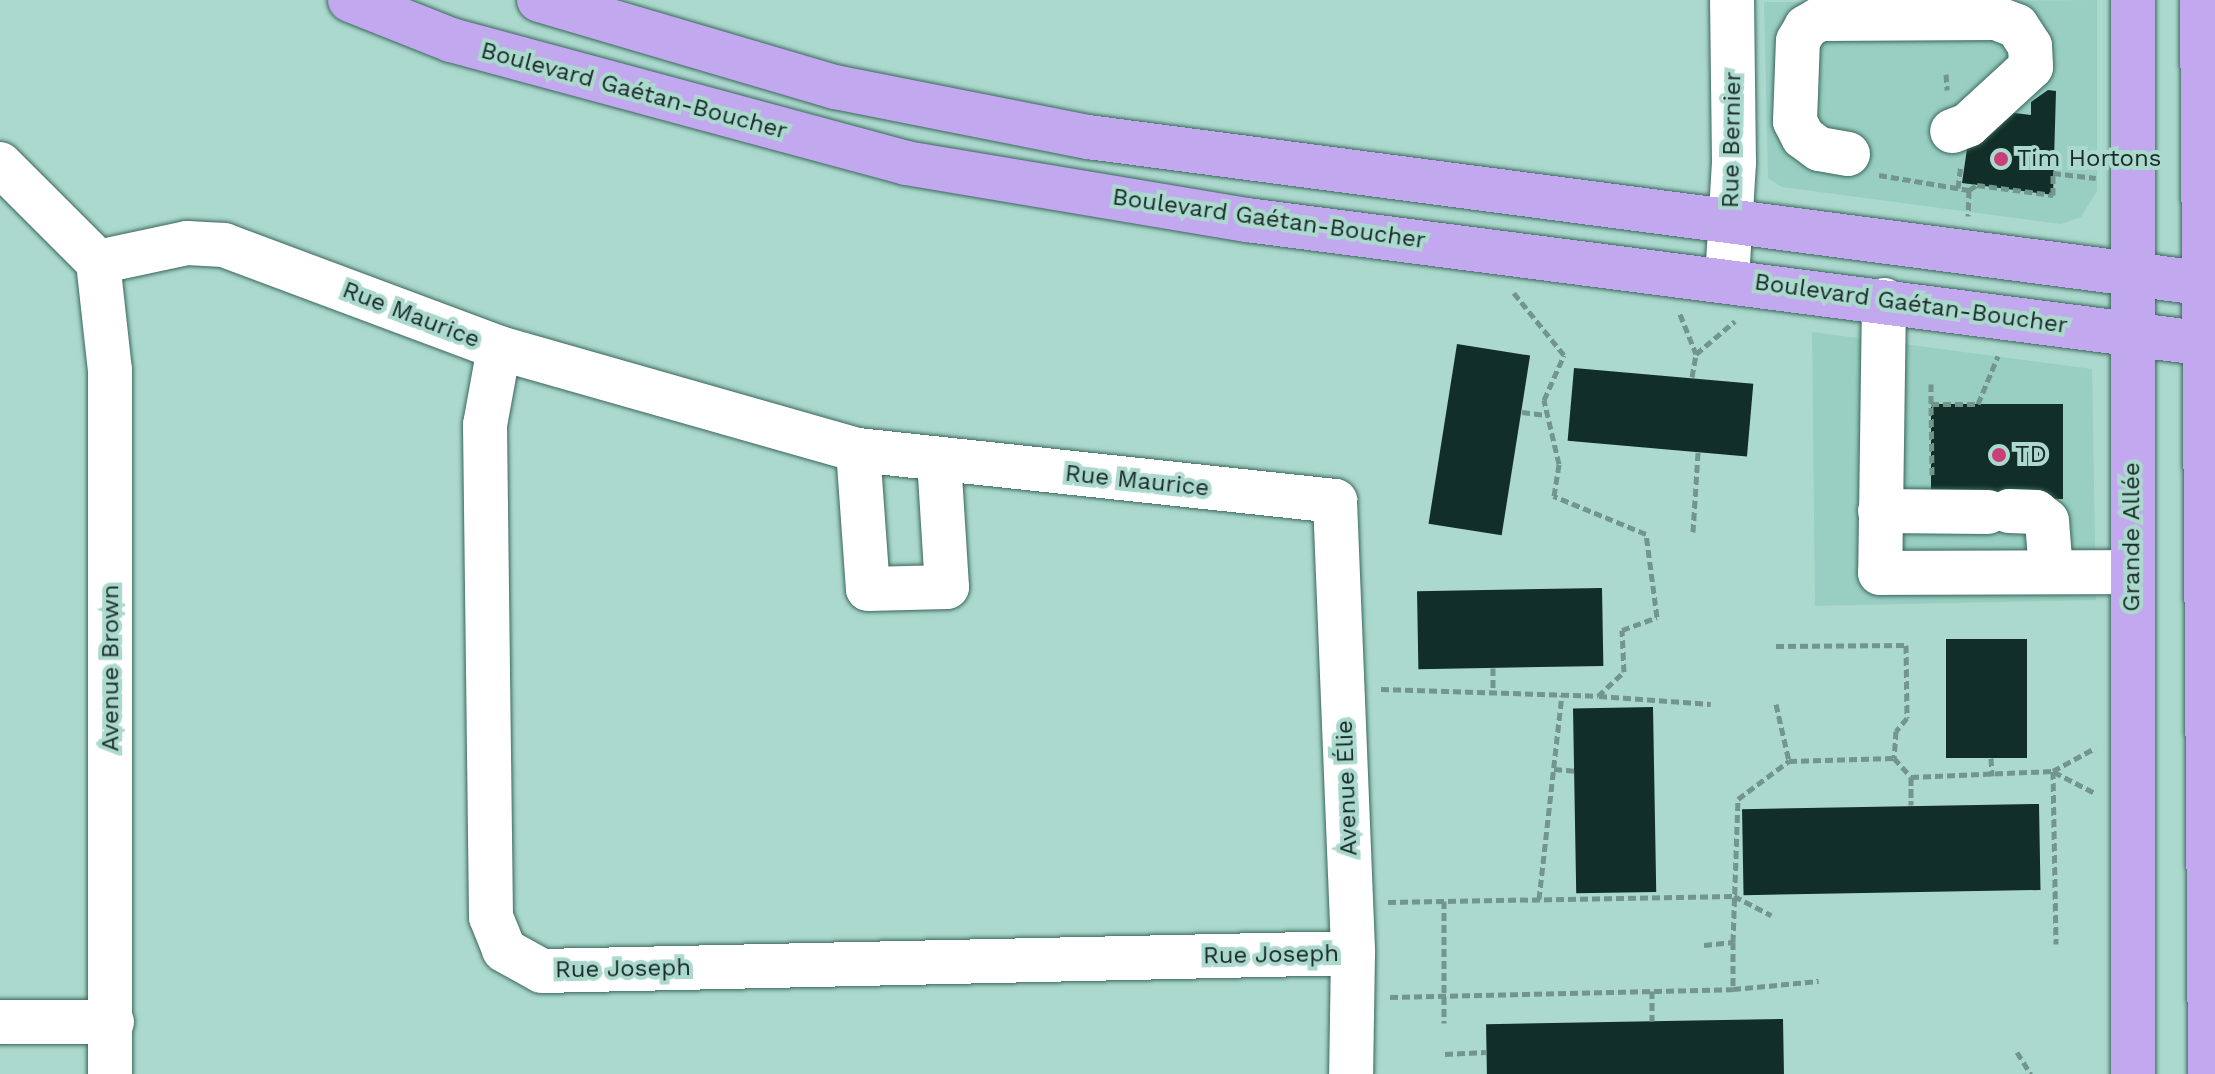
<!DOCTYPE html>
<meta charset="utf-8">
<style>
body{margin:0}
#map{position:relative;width:2215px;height:1074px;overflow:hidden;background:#abd9cd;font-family:"Work Sans",sans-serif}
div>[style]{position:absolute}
.built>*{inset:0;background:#98cfc2}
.building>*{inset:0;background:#112e28;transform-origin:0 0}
.path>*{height:5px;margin-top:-2.5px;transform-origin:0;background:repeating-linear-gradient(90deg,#72958c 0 8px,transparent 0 12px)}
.roads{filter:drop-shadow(0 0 2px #3b665c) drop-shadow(0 0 2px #3b665c)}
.minor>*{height:44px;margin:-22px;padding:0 22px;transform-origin:22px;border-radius:22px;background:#fff}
.major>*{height:44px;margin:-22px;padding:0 22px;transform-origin:22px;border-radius:22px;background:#c2a9ef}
.dots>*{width:22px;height:22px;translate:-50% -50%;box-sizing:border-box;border:4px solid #abd9cd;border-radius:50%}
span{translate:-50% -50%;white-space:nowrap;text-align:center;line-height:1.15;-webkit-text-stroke:8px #abd9cd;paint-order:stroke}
.street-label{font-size:24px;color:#192b27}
.poi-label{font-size:24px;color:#192b27}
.left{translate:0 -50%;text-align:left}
</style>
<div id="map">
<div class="built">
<i style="clip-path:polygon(2097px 0,2097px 191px,2081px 217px,2061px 224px,1782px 187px,1768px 178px,1764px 2px)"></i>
<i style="clip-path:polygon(1812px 332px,2092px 369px,2096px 600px,1815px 606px)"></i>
</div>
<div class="building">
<i style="clip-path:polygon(2048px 90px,2056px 91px,2053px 195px,1962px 183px,1969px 135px,1998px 111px,2031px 115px,2031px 102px)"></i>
<i style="left:1457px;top:344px;width:74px;height:182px;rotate:9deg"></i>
<i style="left:1574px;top:368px;width:180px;height:73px;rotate:5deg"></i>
<i style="left:1931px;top:404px;width:132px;height:95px"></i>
<i style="left:1602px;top:588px;width:78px;height:185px;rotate:89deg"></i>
<i style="left:1946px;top:639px;width:81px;height:119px"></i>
<i style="left:1653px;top:707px;width:185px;height:80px;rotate:89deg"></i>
<i style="left:2039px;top:804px;width:86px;height:297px;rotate:89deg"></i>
<i style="left:1783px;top:1019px;width:55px;height:297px;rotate:89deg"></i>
</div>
<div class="path">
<i style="left:1946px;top:74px;width:16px;rotate:86deg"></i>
<i style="left:1879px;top:175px;width:91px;rotate:9.5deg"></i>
<i style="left:1969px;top:190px;width:26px;rotate:92deg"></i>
<i style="left:1958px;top:188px;width:23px;rotate:-83deg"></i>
<i style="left:1969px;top:190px;width:9px;rotate:-32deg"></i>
<i style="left:1977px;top:185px;width:77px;rotate:7.5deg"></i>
<i style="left:2053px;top:195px;width:22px;rotate:-90deg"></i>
<i style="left:2053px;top:173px;width:43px;rotate:6.6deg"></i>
<i style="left:1680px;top:314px;width:43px;rotate:68.2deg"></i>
<i style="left:1692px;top:377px;width:23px;rotate:-80deg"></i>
<i style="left:1696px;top:354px;width:51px;rotate:-40.2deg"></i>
<i style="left:1931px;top:384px;width:20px;rotate:90deg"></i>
<i style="left:1522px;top:412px;width:26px;rotate:7deg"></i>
<i style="left:1932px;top:475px;width:71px;rotate:-90.8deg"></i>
<i style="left:1931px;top:404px;width:47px"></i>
<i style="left:1978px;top:404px;width:52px;rotate:-67.4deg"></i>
<i style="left:1693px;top:532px;width:80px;rotate:-86.4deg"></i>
<i style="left:1776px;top:646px;width:130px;rotate:-0.4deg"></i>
<i style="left:1906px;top:645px;width:73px;rotate:89.2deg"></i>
<i style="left:1907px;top:718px;width:17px;rotate:130deg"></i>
<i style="left:1896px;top:731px;width:27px;rotate:94deg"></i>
<i style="left:1493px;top:668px;width:25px;rotate:90deg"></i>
<i style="left:1381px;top:689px;width:217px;rotate:1.8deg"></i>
<i style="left:1598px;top:696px;width:35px;rotate:-43deg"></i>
<i style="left:1624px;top:672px;width:42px;rotate:-92.7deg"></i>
<i style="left:1622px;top:630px;width:37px;rotate:-20deg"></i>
<i style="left:1657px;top:617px;width:84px;rotate:-97.5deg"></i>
<i style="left:1646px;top:534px;width:100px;rotate:-157.6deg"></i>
<i style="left:1554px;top:496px;width:32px;rotate:-81deg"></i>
<i style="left:1559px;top:464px;width:66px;rotate:-103.2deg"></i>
<i style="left:1544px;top:400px;width:49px;rotate:-66deg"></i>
<i style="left:1564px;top:355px;width:80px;rotate:-128.9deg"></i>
<i style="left:1599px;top:696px;width:112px;rotate:4.1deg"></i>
<i style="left:1776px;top:704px;width:58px;rotate:77.2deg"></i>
<i style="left:1991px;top:758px;width:18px;rotate:87deg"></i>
<i style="left:1554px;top:769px;width:21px;rotate:5deg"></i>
<i style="left:2053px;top:771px;width:48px;rotate:-28.7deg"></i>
<i style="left:2054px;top:772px;width:46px;rotate:27.1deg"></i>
<i style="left:1911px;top:777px;width:28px;rotate:90deg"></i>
<i style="left:1539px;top:899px;width:205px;rotate:-83.6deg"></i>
<i style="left:1444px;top:901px;width:122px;rotate:90deg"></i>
<i style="left:1388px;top:902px;width:346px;rotate:-1deg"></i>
<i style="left:1734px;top:896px;width:42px;rotate:27.2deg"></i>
<i style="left:1733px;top:942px;width:47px;rotate:90deg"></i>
<i style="left:1733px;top:989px;width:86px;rotate:-5.3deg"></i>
<i style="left:1704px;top:945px;width:29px;rotate:-6deg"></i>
<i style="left:1733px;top:942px;width:143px;rotate:-88deg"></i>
<i style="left:1738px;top:799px;width:64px;rotate:-36.7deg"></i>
<i style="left:1789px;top:761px;width:105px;rotate:-1.6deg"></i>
<i style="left:1894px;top:758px;width:25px;rotate:48deg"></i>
<i style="left:1911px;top:777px;width:142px;rotate:-2.4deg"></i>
<i style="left:2053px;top:771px;width:173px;rotate:89deg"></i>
<i style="left:1652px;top:991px;width:30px;rotate:90deg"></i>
<i style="left:1390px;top:997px;width:343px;rotate:-1.3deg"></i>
<i style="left:2017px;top:1052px;width:26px;rotate:58deg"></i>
<i style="left:1445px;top:1054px;width:41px;rotate:-2.8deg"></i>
</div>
<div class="roads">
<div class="minor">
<i style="left:1848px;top:154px;width:29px;rotate:-170deg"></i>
<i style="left:1819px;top:149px;width:20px;rotate:-143deg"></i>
<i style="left:1803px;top:137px;width:18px;rotate:-117deg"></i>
<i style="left:1795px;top:121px;width:80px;rotate:-87.9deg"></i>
<i style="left:1798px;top:41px;width:16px;rotate:-60deg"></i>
<i style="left:1806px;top:27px;width:16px;rotate:-30deg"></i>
<i style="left:1820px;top:19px;width:176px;rotate:-0.3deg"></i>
<i style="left:1996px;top:18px;width:22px;rotate:21deg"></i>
<i style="left:2017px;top:26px;width:24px;rotate:57deg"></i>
<i style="left:2030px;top:46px;width:21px;rotate:87deg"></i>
<i style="left:2031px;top:67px;width:86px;rotate:137.4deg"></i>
<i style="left:1968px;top:125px;width:17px;rotate:159deg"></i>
<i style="left:0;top:164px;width:139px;rotate:45deg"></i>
<i style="left:98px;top:262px;width:91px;rotate:-12.1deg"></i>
<i style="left:187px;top:243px;width:37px;rotate:3deg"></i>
<i style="left:224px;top:245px;width:294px;rotate:20.5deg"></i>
<i style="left:499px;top:348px;width:373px;rotate:15.9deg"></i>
<i style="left:858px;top:450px;width:480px;rotate:6.1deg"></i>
<i style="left:1335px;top:501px;width:452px;rotate:87.7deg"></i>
<i style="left:1353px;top:953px;width:121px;rotate:90.9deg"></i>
<i style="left:98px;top:262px;width:109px;rotate:83.7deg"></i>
<i style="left:110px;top:370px;width:704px;rotate:90deg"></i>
<i style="left:1727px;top:280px;width:117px;rotate:-86.6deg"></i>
<i style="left:1734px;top:163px;width:163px;rotate:-90.7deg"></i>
<i style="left:1884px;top:300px;width:273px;rotate:90.8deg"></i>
<i style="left:1880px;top:573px;width:252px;rotate:-0.2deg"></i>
<i style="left:499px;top:348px;width:78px;rotate:100.3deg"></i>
<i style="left:485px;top:425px;width:492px;rotate:89.3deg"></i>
<i style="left:491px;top:917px;width:35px;rotate:68deg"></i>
<i style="left:504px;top:950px;width:43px;rotate:28.9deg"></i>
<i style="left:542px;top:971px;width:811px;rotate:-1.27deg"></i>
<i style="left:858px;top:450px;width:139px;rotate:85.9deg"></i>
<i style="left:868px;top:589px;width:79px;rotate:-1.5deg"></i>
<i style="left:947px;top:587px;width:126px;rotate:-93.6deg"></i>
<i style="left:1880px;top:511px;width:108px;rotate:0.5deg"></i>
<i style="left:2009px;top:511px;width:27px;rotate:2deg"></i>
<i style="left:2036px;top:512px;width:14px;rotate:39deg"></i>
<i style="left:2047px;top:521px;width:51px;rotate:85.5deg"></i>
<i style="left:0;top:1022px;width:112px"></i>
</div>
<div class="major">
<i style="left:350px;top:0;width:109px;rotate:21.6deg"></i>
<i style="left:451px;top:40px;width:471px;rotate:15.1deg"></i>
<i style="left:906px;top:163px;width:346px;rotate:9.5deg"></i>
<i style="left:1247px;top:220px;width:976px;rotate:7.36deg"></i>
<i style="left:539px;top:0;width:309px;rotate:16.4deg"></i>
<i style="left:835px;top:87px;width:258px;rotate:11.2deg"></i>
<i style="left:1088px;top:137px;width:1137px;rotate:7.48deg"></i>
<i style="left:2133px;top:0;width:1074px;rotate:90deg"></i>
<i style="left:2202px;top:0;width:1074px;rotate:89.57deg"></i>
</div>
</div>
<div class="dots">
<i style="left:2001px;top:159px;background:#c83f7a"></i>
<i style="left:1999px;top:455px;background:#c83f7a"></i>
</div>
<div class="street-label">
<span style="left:634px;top:91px;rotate:15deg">Boulevard Gaétan-Boucher</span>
<span style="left:1732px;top:140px;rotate:-89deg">Rue Bernier</span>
<span style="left:1269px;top:219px;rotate:8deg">Boulevard Gaétan-Boucher</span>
<span style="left:1911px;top:304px;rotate:8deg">Boulevard Gaétan-Boucher</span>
<span style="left:411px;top:315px;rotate:21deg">Rue Maurice</span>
<span style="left:1137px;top:481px;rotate:6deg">Rue Maurice</span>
<span style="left:2132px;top:537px;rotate:-90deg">Grande Allée</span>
<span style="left:111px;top:668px;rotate:-90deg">Avenue Brown</span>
<span style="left:1347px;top:788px;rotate:-92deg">Avenue Élie</span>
<span style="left:1271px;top:955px;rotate:-1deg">Rue Joseph</span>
<span style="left:623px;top:969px;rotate:-1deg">Rue Joseph</span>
</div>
<div class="poi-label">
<span class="left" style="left:2017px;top:159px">Tim Hortons</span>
<span class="left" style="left:2015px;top:455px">TD</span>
</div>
</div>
